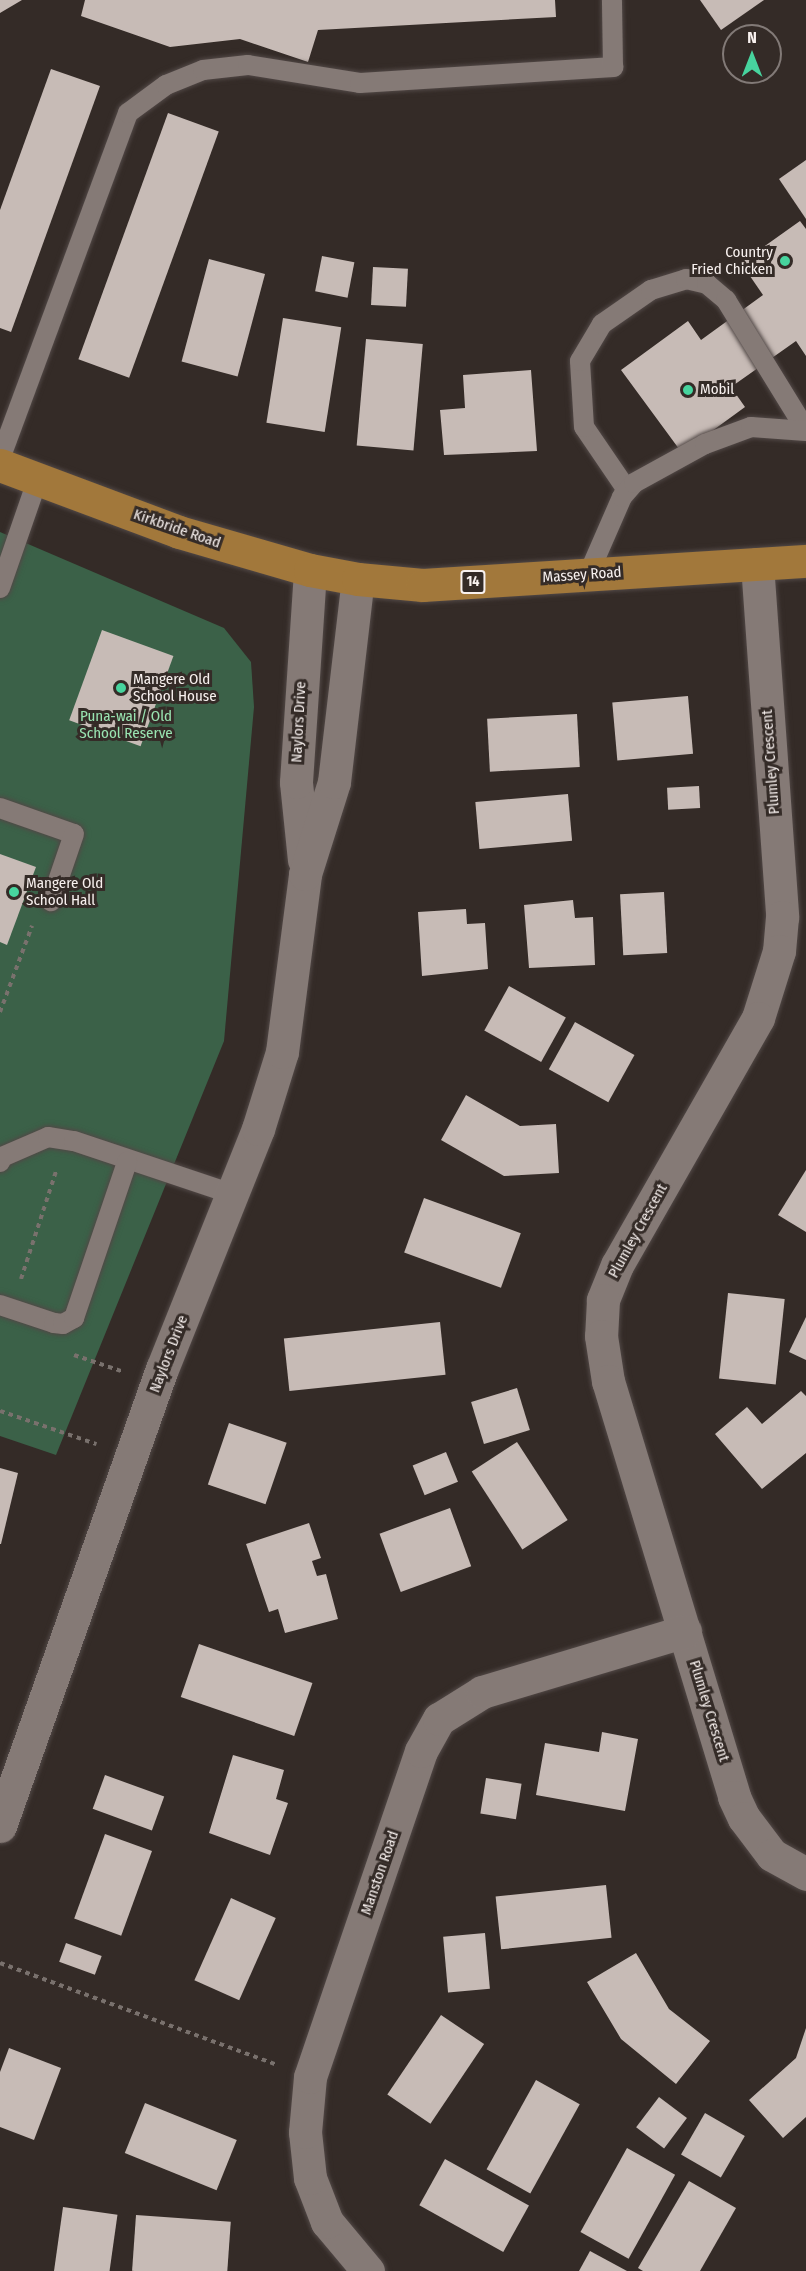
<!DOCTYPE html>
<style>
body{margin:0}
#map{position:relative;width:806px;height:2271px;overflow:hidden;background:#342b27;font-family:"Fira Sans Condensed",sans-serif}
div>[style]{position:absolute}
.green>*{inset:0;background:#3b6148}
.building>*{inset:0;background:#c7bbb6;transform-origin:0 0}
.path>*{height:4px;margin-top:-2px;transform-origin:0;background:repeating-linear-gradient(90deg,#79716d 0 4.5px,transparent 0 9px)}
.roads{filter:drop-shadow(0 0 2px #514846) drop-shadow(0 0 2px #514846)}
.lane>*{height:20px;margin:-10px;padding:0 10px;transform-origin:10px;border-radius:10px;background:#857a76}
.street>*{height:33px;margin:-16.5px;padding:0 16.5px;transform-origin:16.5px;border-radius:16.5px;background:#857a76}
.primary>*{height:33px;margin:-16.5px;padding:0 16.5px;transform-origin:16.5px;border-radius:16.5px;background:#a2783b}
.dots>*{width:16px;height:16px;translate:-50% -50%;box-sizing:border-box;border:3px solid #342b27;border-radius:50%}
span{translate:-50% -50%;white-space:nowrap;text-align:center;line-height:1.15;-webkit-text-stroke:6px #342b27;paint-order:stroke}
.shield-label span{padding:2px 4px;background:#342b27;border:2px solid;border-radius:4px;-webkit-text-stroke-width:0}
.shield-label{font-size:14px;color:#f8f1ef;font-weight:700}
.poi-label{font-size:15px;color:#f8f1ef}
.right{translate:-100% -50%;text-align:right}
.left{translate:0 -50%;text-align:left}
.street-label{font-size:15px;color:#f8f1ef}
.park-label{font-size:15px;color:#99e4b1}
.north{position:absolute;left:722px;top:24px;width:60px;height:60px;box-sizing:border-box;background:#342b27;border:2px solid #827a77;border-radius:50%;rotate:0deg;font-size:16px;font-weight:700;line-height:24px;text-align:center;color:#f8f1ef}
.north::after{content:'';display:block;margin:auto;width:21px;height:27px;background:#47d49e;clip-path:polygon(50% 0,100% 100%,50% 72%,0 100%)}
</style>
<div id="map">
<div class="green">
<i style="clip-path:polygon(0 532px,224px 628px,251px 662px,254px 707px,224px 1041px,56px 1455px,0 1436px)"></i>
</div>
<div class="building">
<i style="clip-path:polygon(0 0,22px 0,0 13px)"></i>
<i style="clip-path:polygon(85px 0,555px 0,556px 17px,318px 30px,308px 62px,240px 39px,170px 47px,81px 16px)"></i>
<i style="clip-path:polygon(700px 0,764px 0,721px 30px)"></i>
<i style="clip-path:polygon(51px 69px,100px 86px,11px 332px,0 328px,0 210px)"></i>
<i style="left:168px;top:113px;width:54px;height:262px;rotate:20deg"></i>
<i style="clip-path:polygon(806px 160px,806px 219px,779px 179px)"></i>
<i style="clip-path:polygon(800px 221px,806px 229px,806px 356px,796px 341px,731px 387px,745px 407px,682px 453px,621px 370px,688px 321px,701px 340px,763px 295px,741px 263px)"></i>
<i style="left:322px;top:256px;width:33px;height:36px;rotate:11deg"></i>
<i style="left:209px;top:259px;width:58px;height:106px;rotate:15deg"></i>
<i style="left:373px;top:267px;width:35px;height:38px;rotate:3deg"></i>
<i style="left:283px;top:318px;width:59px;height:106px;rotate:9deg"></i>
<i style="left:366px;top:339px;width:57px;height:107px;rotate:5deg"></i>
<i style="clip-path:polygon(531px 370px,537px 451px,444px 455px,440px 410px,465px 408px,463px 375px)"></i>
<i style="left:102px;top:630px;width:76px;height:96px;rotate:20deg"></i>
<i style="left:688px;top:696px;width:58px;height:76px;rotate:85deg"></i>
<i style="left:577px;top:714px;width:53px;height:90px;rotate:87deg"></i>
<i style="left:699px;top:786px;width:22px;height:32px;rotate:87deg"></i>
<i style="left:568px;top:794px;width:47px;height:93px;rotate:85deg"></i>
<i style="clip-path:polygon(0 854px,36px 867px,7px 945px,0 942px)"></i>
<i style="left:664px;top:892px;width:61px;height:44px;rotate:87deg"></i>
<i style="clip-path:polygon(573px 900px,575px 918px,593px 917px,595px 965px,529px 968px,524px 905px)"></i>
<i style="clip-path:polygon(466px 909px,467px 924px,485px 923px,488px 969px,422px 976px,418px 912px)"></i>
<i style="left:509px;top:986px;width:65px;height:51px;rotate:29deg"></i>
<i style="left:575px;top:1022px;width:68px;height:54px;rotate:29deg"></i>
<i style="clip-path:polygon(466px 1095px,520px 1126px,556px 1124px,559px 1173px,504px 1176px,441px 1140px)"></i>
<i style="clip-path:polygon(806px 1170px,806px 1232px,778px 1215px)"></i>
<i style="left:424px;top:1198px;width:103px;height:58px;rotate:20deg"></i>
<i style="left:728px;top:1293px;width:57px;height:86px;rotate:6deg"></i>
<i style="clip-path:polygon(806px 1317px,806px 1360px,789px 1352px)"></i>
<i style="left:440px;top:1322px;width:53px;height:157px;rotate:84deg"></i>
<i style="left:517px;top:1388px;width:44px;height:48px;rotate:73deg"></i>
<i style="clip-path:polygon(801px 1391px,806px 1396px,806px 1453px,762px 1489px,715px 1434px,747px 1407px,762px 1424px)"></i>
<i style="left:229px;top:1423px;width:61px;height:65px;rotate:19deg"></i>
<i style="left:517px;top:1442px;width:93px;height:54px;rotate:57deg"></i>
<i style="left:446px;top:1452px;width:32px;height:36px;rotate:68deg"></i>
<i style="clip-path:polygon(0 1468px,18px 1473px,1px 1544px,0 1544px)"></i>
<i style="left:450px;top:1508px;width:62px;height:75px;rotate:70deg"></i>
<i style="clip-path:polygon(309px 1523px,321px 1558px,312px 1561px,317px 1576px,326px 1574px,338px 1619px,285px 1633px,278px 1609px,269px 1612px,246px 1544px)"></i>
<i style="left:199px;top:1644px;width:120px;height:56px;rotate:19deg"></i>
<i style="clip-path:polygon(602px 1732px,638px 1739px,625px 1811px,536px 1795px,545px 1743px,599px 1752px)"></i>
<i style="clip-path:polygon(233px 1755px,284px 1770px,276px 1799px,288px 1803px,270px 1855px,209px 1833px)"></i>
<i style="left:105px;top:1775px;width:63px;height:36px;rotate:20deg"></i>
<i style="left:486px;top:1778px;width:36px;height:36px;rotate:9deg"></i>
<i style="left:105px;top:1834px;width:50px;height:90px;rotate:20deg"></i>
<i style="left:606px;top:1885px;width:53px;height:111px;rotate:84deg"></i>
<i style="left:231px;top:1898px;width:49px;height:90px;rotate:24deg"></i>
<i style="left:485px;top:1933px;width:56px;height:42px;rotate:85deg"></i>
<i style="left:66px;top:1943px;width:38px;height:20px;rotate:20deg"></i>
<i style="clip-path:polygon(636px 1953px,669px 2009px,710px 2041px,676px 2084px,621px 2039px,587px 1982px)"></i>
<i style="left:441px;top:2015px;width:52px;height:96px;rotate:34deg"></i>
<i style="clip-path:polygon(806px 2028px,806px 2117px,783px 2138px,749px 2100px,796px 2058px)"></i>
<i style="clip-path:polygon(9px 2048px,61px 2068px,34px 2140px,0 2127px,0 2072px)"></i>
<i style="left:536px;top:2080px;width:50px;height:102px;rotate:29deg"></i>
<i style="left:659px;top:2097px;width:35px;height:38px;rotate:37deg"></i>
<i style="left:145px;top:2103px;width:99px;height:54px;rotate:22deg"></i>
<i style="left:705px;top:2113px;width:46px;height:48px;rotate:30deg"></i>
<i style="left:627px;top:2148px;width:55px;height:96px;rotate:29deg"></i>
<i style="left:445px;top:2159px;width:96px;height:53px;rotate:29deg"></i>
<i style="clip-path:polygon(689px 2181px,736px 2208px,700px 2271px,643px 2271px,638px 2268px)"></i>
<i style="left:63px;top:2207px;width:55px;height:65px;rotate:8deg"></i>
<i style="left:136px;top:2215px;width:95px;height:56px;rotate:4deg"></i>
<i style="clip-path:polygon(590px 2251px,627px 2271px,579px 2271px)"></i>
</div>
<div class="path">
<i style="left:0;top:1012px;width:92px;rotate:-69.6deg"></i>
<i style="left:21px;top:1279px;width:114px;rotate:-72deg"></i>
<i style="left:74px;top:1355px;width:50px;rotate:18.8deg"></i>
<i style="left:0;top:1411px;width:102px;rotate:19deg"></i>
<i style="left:0;top:1963px;width:293px;rotate:20.2deg"></i>
</div>
<div class="roads">
<div class="lane">
<i style="left:0;top:459px;width:369px;rotate:-69.7deg"></i>
<i style="left:128px;top:113px;width:47px;rotate:-36.4deg"></i>
<i style="left:166px;top:85px;width:40px;rotate:-22deg"></i>
<i style="left:203px;top:70px;width:45px;rotate:-6.3deg"></i>
<i style="left:248px;top:65px;width:113px;rotate:9.1deg"></i>
<i style="left:360px;top:83px;width:254px;rotate:-3.6deg"></i>
<i style="left:613px;top:67px;width:67px;rotate:-90.9deg"></i>
<i style="left:627px;top:490px;width:76px;rotate:-124.3deg"></i>
<i style="left:584px;top:427px;width:66px;rotate:-93.5deg"></i>
<i style="left:580px;top:361px;width:43px;rotate:-59.3deg"></i>
<i style="left:602px;top:324px;width:60px;rotate:-34.8deg"></i>
<i style="left:651px;top:290px;width:37px;rotate:-17deg"></i>
<i style="left:686px;top:279px;width:22px;rotate:13deg"></i>
<i style="left:707px;top:284px;width:25px;rotate:40deg"></i>
<i style="left:726px;top:300px;width:153px;rotate:58.4deg"></i>
<i style="left:588px;top:575px;width:85px;rotate:-66.4deg"></i>
<i style="left:622px;top:497px;width:18px;rotate:-49deg"></i>
<i style="left:634px;top:483px;width:81px;rotate:-28.8deg"></i>
<i style="left:705px;top:444px;width:49px;rotate:-20.3deg"></i>
<i style="left:751px;top:427px;width:55px;rotate:4.2deg"></i>
<i style="left:0;top:588px;width:116px;rotate:-70.9deg"></i>
<i style="left:0;top:808px;width:78px;rotate:19.4deg"></i>
<i style="left:74px;top:834px;width:71px;rotate:108.9deg"></i>
<i style="left:0;top:1162px;width:5px;rotate:-68deg"></i>
<i style="left:2px;top:1157px;width:50px;rotate:-23.5deg"></i>
<i style="left:48px;top:1137px;width:26px;rotate:9deg"></i>
<i style="left:74px;top:1141px;width:167px;rotate:18.5deg"></i>
<i style="left:0;top:1305px;width:57px;rotate:18.4deg"></i>
<i style="left:54px;top:1323px;width:9px;rotate:6deg"></i>
<i style="left:63px;top:1324px;width:13px;rotate:-29deg"></i>
<i style="left:74px;top:1318px;width:165px;rotate:-71.2deg"></i>
</div>
<div class="street">
<i style="left:757px;top:564px;width:354px;rotate:85.9deg"></i>
<i style="left:782px;top:917px;width:34px;rotate:95deg"></i>
<i style="left:779px;top:951px;width:70px;rotate:107.4deg"></i>
<i style="left:758px;top:1018px;width:284px;rotate:119.7deg"></i>
<i style="left:617px;top:1265px;width:38px;rotate:112deg"></i>
<i style="left:603px;top:1300px;width:36px;rotate:93deg"></i>
<i style="left:601px;top:1336px;width:46px;rotate:81.2deg"></i>
<i style="left:608px;top:1381px;width:435px;rotate:73.1deg"></i>
<i style="left:734px;top:1797px;width:23px;rotate:65deg"></i>
<i style="left:744px;top:1818px;width:46px;rotate:52.9deg"></i>
<i style="left:772px;top:1855px;width:39px;rotate:29deg"></i>
<i style="left:304px;top:860px;width:78px;rotate:-95.9deg"></i>
<i style="left:296px;top:782px;width:212px;rotate:-86.2deg"></i>
<i style="left:0;top:1826px;width:485px;rotate:-70.5deg"></i>
<i style="left:162px;top:1369px;width:258px;rotate:-68.2deg"></i>
<i style="left:258px;top:1129px;width:81px;rotate:-72.7deg"></i>
<i style="left:282px;top:1052px;width:179px;rotate:-82.6deg"></i>
<i style="left:305px;top:874px;width:96px;rotate:-72.5deg"></i>
<i style="left:334px;top:782px;width:204px;rotate:-83.3deg"></i>
<i style="left:368px;top:2271px;width:64px;rotate:-129.9deg"></i>
<i style="left:327px;top:2222px;width:47px;rotate:-111.1deg"></i>
<i style="left:310px;top:2178px;width:46px;rotate:-96.2deg"></i>
<i style="left:305px;top:2132px;width:55px;rotate:-84.8deg"></i>
<i style="left:310px;top:2077px;width:344px;rotate:-71.2deg"></i>
<i style="left:421px;top:1751px;width:37px;rotate:-61deg"></i>
<i style="left:439px;top:1719px;width:51px;rotate:-32.1deg"></i>
<i style="left:482px;top:1692px;width:212px;rotate:-16.7deg"></i>
</div>
<div class="primary">
<i style="left:0;top:465px;width:191px;rotate:20.5deg"></i>
<i style="left:179px;top:532px;width:136px;rotate:16.2deg"></i>
<i style="left:310px;top:570px;width:49px;rotate:10.6deg"></i>
<i style="left:358px;top:579px;width:65px;rotate:5.3deg"></i>
<i style="left:423px;top:585px;width:384px;rotate:-3.6deg"></i>
</div>
</div>
<div class="dots">
<i style="left:785px;top:261px;background:#47d49e"></i>
<i style="left:688px;top:390px;background:#47d49e"></i>
<i style="left:121px;top:688px;background:#47d49e"></i>
<i style="left:14px;top:892px;background:#47d49e"></i>
</div>
<div class="shield-label">
<span style="left:473px;top:582px">14</span>
</div>
<div class="poi-label">
<span class="right" style="left:773px;top:261px">Country<br>Fried Chicken</span>
<span class="left" style="left:700px;top:390px">Mobil</span>
<span class="left" style="left:133px;top:688px">Mangere Old<br>School House</span>
<span class="left" style="left:26px;top:892px">Mangere Old<br>School Hall</span>
</div>
<div class="street-label">
<span style="left:177px;top:529px;rotate:19deg">Kirkbride Road</span>
<span style="left:582px;top:575px;rotate:-4deg">Massey Road</span>
<span style="left:299px;top:722px;rotate:-87deg">Naylors Drive</span>
<span style="left:771px;top:762px;rotate:-94deg">Plumley Crescent</span>
<span style="left:638px;top:1231px;rotate:-61deg">Plumley Crescent</span>
<span style="left:169px;top:1354px;rotate:-69deg">Naylors Drive</span>
<span style="left:709px;top:1711px;rotate:73deg">Plumley Crescent</span>
<span style="left:380px;top:1873px;rotate:-71deg">Manston Road</span>
</div>
<div class="park-label">
<span style="left:126px;top:725px">Puna-wai / Old<br>School Reserve</span>
</div>
<div class="north">N</div>
</div>
